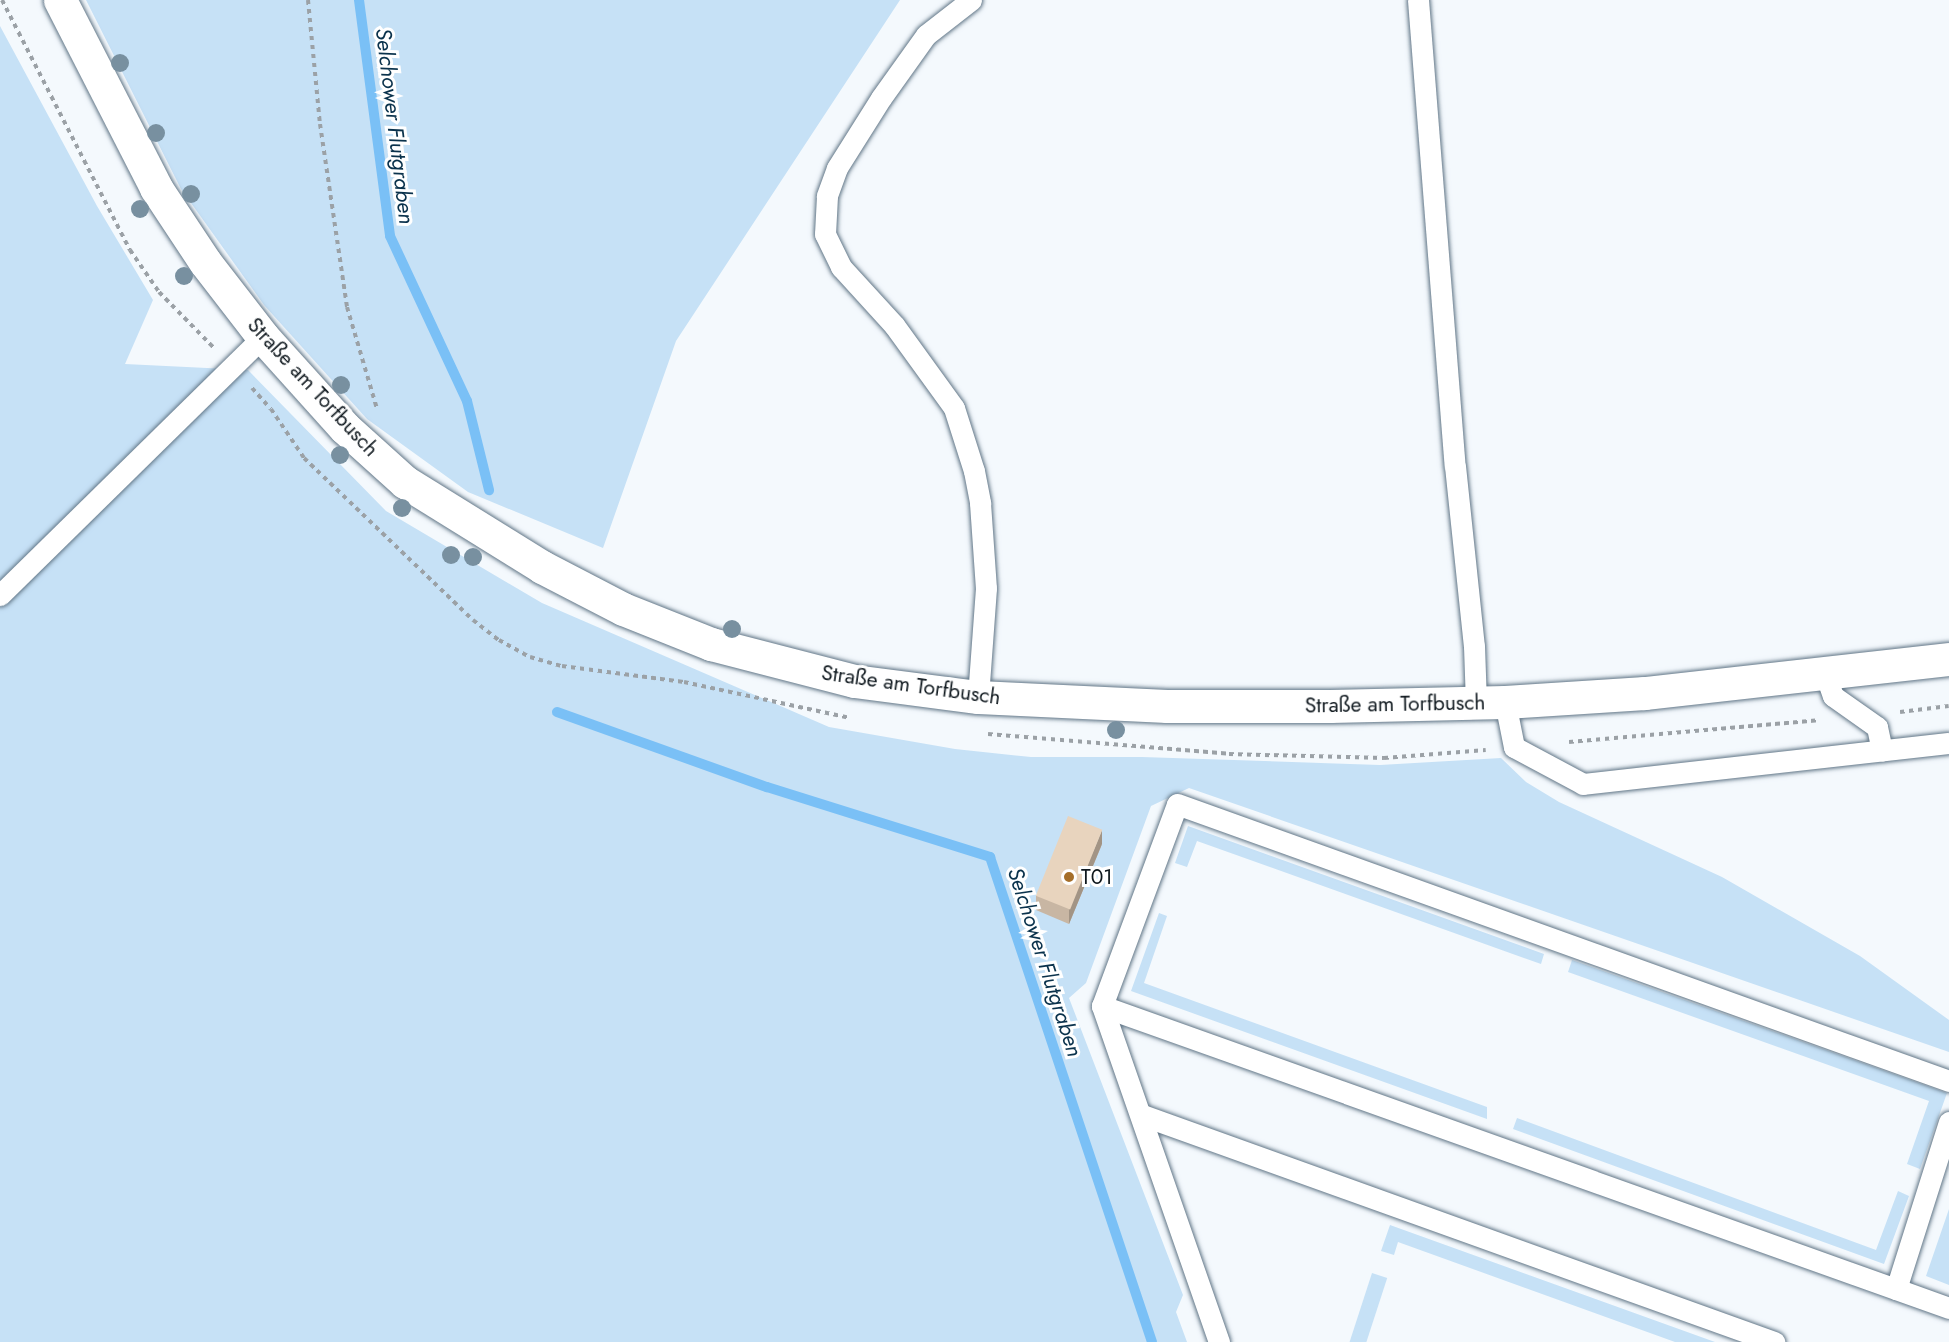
<!DOCTYPE html>
<meta charset="utf-8">
<style>
body{margin:0}
#map{position:relative;width:1949px;height:1342px;overflow:hidden;background:#f4f9fd;font-family:Jost,sans-serif}
div>[style]{position:absolute}
.green>*{inset:0;background:#c6e1f6;transform-origin:0 0}
.stream>*{height:10px;margin:-5px;padding:0 5px;transform-origin:5px;border-radius:5px;background:#7ac0f6}
.path>*{height:4px;margin-top:-2px;transform-origin:0;background:repeating-linear-gradient(90deg,#9ba1a6 0 4.5px,transparent 0 9px)}
.roads{filter:drop-shadow(0 0 2px #617687) drop-shadow(0 0 2px #617687)}
.lane>*{height:21px;margin:-10.5px;padding:0 10.5px;transform-origin:10.5px;border-radius:10.5px;background:#fff}
.secondary>*{height:33px;margin:-16.5px;padding:0 16.5px;transform-origin:16.5px;border-radius:16.5px;background:#fff}
.trees>*{width:18px;height:18px;margin:-9px;border-radius:50%;background:#7890a0}
.wall>*{inset:0;background:#c8b6a3}
.shaded-wall>*{inset:0;background:#a29485}
.building>*{inset:0;background:#e8d4be;transform-origin:0 0}
.dots>*{width:16px;height:16px;translate:-50% -50%;box-sizing:border-box;border:3px solid #fff;border-radius:50%}
span{translate:-50% -50%;white-space:nowrap;text-align:center;line-height:1.15;-webkit-text-stroke:6px #fff;paint-order:stroke}
.street-label{font-size:21px;color:#0f181e}
.poi-label{font-size:21px;color:#0f181e}
.left{translate:0 -50%;text-align:left}
.water-label{font-size:22px;color:#0a324c;font-style:italic}
</style>
<div id="map">
<div class="green">
<i style="clip-path:polygon(86px 0,900px 0,676px 341px,603px 548px,468px 492px,367px 419px,264px 305px,181px 189px)"></i>
<i style="clip-path:polygon(0 26px,97px 206px,153px 300px,125px 364px,248px 370px,386px 511px,542px 603px,829px 727px,955px 749px,1031px 757px,1142px 757px,1380px 765px,1501px 758px,1526px 782px,1559px 802px,1722px 877px,1860px 956px,1949px 1020px,1949px 1052px,1189px 788px,1151px 806px,1086px 983px,1069px 998px,1183px 1295px,1176px 1312px,1187px 1342px,0 1342px)"></i>
<i style="clip-path:polygon(1188px 826px,1544px 954px,1541px 964px,1197px 841px,1187px 867px,1175px 863px)"></i>
<i style="clip-path:polygon(1159px 913px,1167px 916px,1144px 983px,1487px 1107px,1487px 1119px,1131px 991px)"></i>
<i style="clip-path:polygon(1572px 960px,1947px 1093px,1920px 1169px,1907px 1164px,1929px 1101px,1568px 972px)"></i>
<i style="clip-path:polygon(1517px 1118px,1876px 1250px,1898px 1191px,1909px 1196px,1884px 1264px,1513px 1129px)"></i>
<i style="clip-path:polygon(1949px 1209px,1949px 1285px,1926px 1276px)"></i>
<i style="clip-path:polygon(1390px 1225px,1715px 1342px,1675px 1342px,1398px 1242px,1394px 1255px,1381px 1251px)"></i>
<i style="left:1372px;top:1273px;width:16px;height:73px;rotate:18deg"></i>
</div>
<div class="stream">
<i style="left:359px;top:0;width:238px;rotate:82.5deg"></i>
<i style="left:390px;top:236px;width:182px;rotate:65deg"></i>
<i style="left:467px;top:401px;width:92px;rotate:76.1deg"></i>
<i style="left:557px;top:712px;width:223px;rotate:19.7deg"></i>
<i style="left:767px;top:787px;width:234px;rotate:17.4deg"></i>
<i style="left:990px;top:857px;width:511px;rotate:71.53deg"></i>
</div>
<div class="path">
<i style="left:2px;top:0;width:281px;rotate:62.9deg"></i>
<i style="left:130px;top:250px;width:51px;rotate:55.4deg"></i>
<i style="left:159px;top:292px;width:78px;rotate:45.5deg"></i>
<i style="left:308px;top:0;width:125px;rotate:84.5deg"></i>
<i style="left:320px;top:124px;width:185px;rotate:81.6deg"></i>
<i style="left:347px;top:307px;width:106px;rotate:73.6deg"></i>
<i style="left:252px;top:388px;width:28px;rotate:48deg"></i>
<i style="left:271px;top:409px;width:59px;rotate:56deg"></i>
<i style="left:304px;top:458px;width:234px;rotate:43.8deg"></i>
<i style="left:473px;top:620px;width:33px;rotate:38deg"></i>
<i style="left:499px;top:640px;width:35px;rotate:29deg"></i>
<i style="left:530px;top:657px;width:33px;rotate:16deg"></i>
<i style="left:562px;top:666px;width:123px;rotate:7.5deg"></i>
<i style="left:684px;top:682px;width:170px;rotate:12.2deg"></i>
<i style="left:1900px;top:712px;width:49px;rotate:-7deg"></i>
<i style="left:988px;top:734px;width:242px;rotate:4.7deg"></i>
<i style="left:1229px;top:754px;width:155px;rotate:1.5deg"></i>
<i style="left:1384px;top:758px;width:102px;rotate:-4.5deg"></i>
<i style="left:1569px;top:742px;width:250px;rotate:-5deg"></i>
</div>
<div class="roads">
<div class="lane">
<i style="left:971px;top:0;width:57px;rotate:142.1deg"></i>
<i style="left:926px;top:35px;width:77px;rotate:125.5deg"></i>
<i style="left:881px;top:98px;width:83px;rotate:122.2deg"></i>
<i style="left:837px;top:168px;width:30px;rotate:110deg"></i>
<i style="left:827px;top:196px;width:38px;rotate:93deg"></i>
<i style="left:825px;top:234px;width:37px;rotate:64deg"></i>
<i style="left:841px;top:267px;width:79px;rotate:47.6deg"></i>
<i style="left:894px;top:325px;width:102px;rotate:54.1deg"></i>
<i style="left:954px;top:408px;width:66px;rotate:72.4deg"></i>
<i style="left:974px;top:471px;width:33px;rotate:79deg"></i>
<i style="left:980px;top:503px;width:85px;rotate:86deg"></i>
<i style="left:986px;top:588px;width:109px;rotate:94.2deg"></i>
<i style="left:1418px;top:0;width:467px;rotate:85.5deg"></i>
<i style="left:1455px;top:466px;width:181px;rotate:84deg"></i>
<i style="left:1474px;top:646px;width:57px;rotate:88deg"></i>
<i style="left:0;top:595px;width:368px;rotate:-44.5deg"></i>
<i style="left:1825px;top:673px;width:24px;rotate:71deg"></i>
<i style="left:1833px;top:696px;width:54px;rotate:35.2deg"></i>
<i style="left:1877px;top:727px;width:24px;rotate:78deg"></i>
<i style="left:1505px;top:702px;width:46px;rotate:78.7deg"></i>
<i style="left:1514px;top:747px;width:78px;rotate:28.2deg"></i>
<i style="left:1583px;top:784px;width:368px;rotate:-6.4deg"></i>
<i style="left:1102px;top:1006px;width:843px;rotate:19.62deg"></i>
<i style="left:1142px;top:1115px;width:672px;rotate:19.76deg"></i>
<i style="left:1949px;top:1122px;width:175px;rotate:107.6deg"></i>
<i style="left:1896px;top:1289px;width:56px;rotate:19.7deg"></i>
<i style="left:1219px;top:1342px;width:356px;rotate:-109.2deg"></i>
<i style="left:1102px;top:1006px;width:215px;rotate:-69.6deg"></i>
<i style="left:1177px;top:804px;width:820px;rotate:19.74deg"></i>
</div>
<div class="secondary">
<i style="left:60px;top:0;width:211px;rotate:62.9deg"></i>
<i style="left:156px;top:188px;width:89px;rotate:56.5deg"></i>
<i style="left:205px;top:262px;width:95px;rotate:52.3deg"></i>
<i style="left:263px;top:337px;width:122px;rotate:48deg"></i>
<i style="left:345px;top:428px;width:81px;rotate:42deg"></i>
<i style="left:405px;top:482px;width:161px;rotate:31.8deg"></i>
<i style="left:542px;top:567px;width:91px;rotate:27.4deg"></i>
<i style="left:623px;top:609px;width:95px;rotate:21.7deg"></i>
<i style="left:711px;top:644px;width:148px;rotate:14.5deg"></i>
<i style="left:854px;top:681px;width:125px;rotate:7.4deg"></i>
<i style="left:978px;top:697px;width:189px;rotate:2.7deg"></i>
<i style="left:1167px;top:706px;width:163px"></i>
<i style="left:1330px;top:706px;width:175px;rotate:-1.3deg"></i>
<i style="left:1505px;top:702px;width:140px;rotate:-3.7deg"></i>
<i style="left:1645px;top:693px;width:306px;rotate:-6.4deg"></i>
</div>
</div>
<div class="trees">
<i style="left:120px;top:63px"></i>
<i style="left:156px;top:133px"></i>
<i style="left:191px;top:194px"></i>
<i style="left:140px;top:209px"></i>
<i style="left:184px;top:276px"></i>
<i style="left:341px;top:385px"></i>
<i style="left:340px;top:455px"></i>
<i style="left:402px;top:508px"></i>
<i style="left:451px;top:555px"></i>
<i style="left:473px;top:557px"></i>
<i style="left:732px;top:629px"></i>
<i style="left:1116px;top:730px"></i>
</div>
<div class="wall">
<i style="clip-path:polygon(1102px 844px,1069px 924px,1036px 910px,1036px 896px)"></i>
</div>
<div class="shaded-wall">
<i style="clip-path:polygon(1102px 830px,1102px 844px,1069px 924px,1069px 910px)"></i>
</div>
<div class="building">
<i style="left:1068px;top:816px;width:37px;height:86px;rotate:22deg"></i>
</div>
<div class="dots">
<i style="left:1069px;top:877px;background:#a56e29"></i>
</div>
<div class="street-label">
<span style="left:313px;top:387px;rotate:47deg">Straße am Torfbusch</span>
<span style="left:911px;top:685px;rotate:8deg">Straße am Torfbusch</span>
<span style="left:1395px;top:704px;rotate:-1deg">Straße am Torfbusch</span>
</div>
<div class="poi-label">
<span class="left" style="left:1081px;top:877px">T01</span>
</div>
<div class="water-label">
<span style="left:395px;top:126px;rotate:83deg">Selchower Flutgraben</span>
<span style="left:1045px;top:962px;rotate:72deg">Selchower Flutgraben</span>
</div>
</div>
